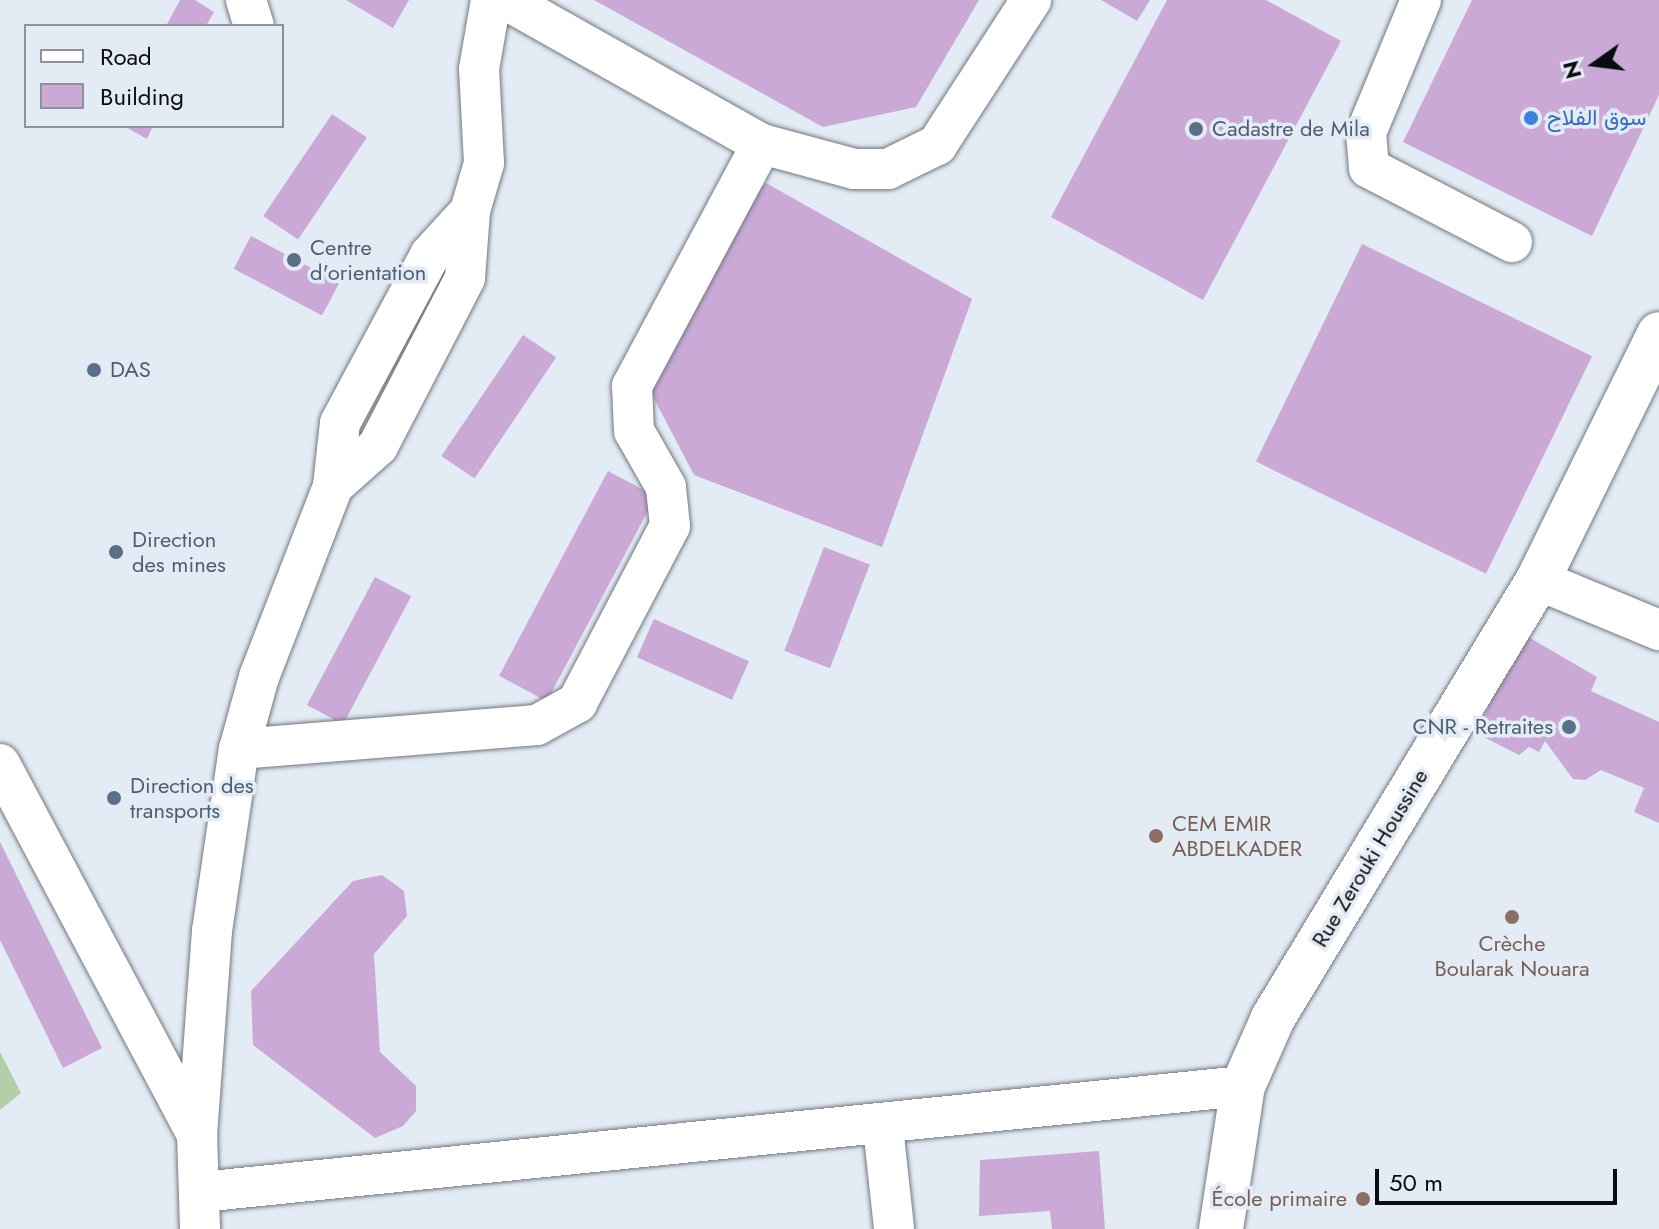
<!DOCTYPE html>
<meta charset="utf-8">
<style>
body{margin:0}
#map{position:relative;width:1659px;height:1229px;overflow:hidden;background:#e3ebf4;font-family:Jost,Vazirmatn,sans-serif}
div>[style]{position:absolute}
.green>*{inset:0;background:#b2cfa9}
.building>*{inset:0;background:#caa9d6;transform-origin:0 0}
.roads{filter:drop-shadow(0 0 2px #727880) drop-shadow(0 0 2px #727880)}
.minor>*{height:40px;margin:-20px;padding:0 20px;transform-origin:20px;border-radius:20px;background:#fff}
.major>*{height:44px;margin:-22px;padding:0 22px;transform-origin:22px;border-radius:22px;background:#fff}
.dots>*{width:22px;height:22px;translate:-50% -50%;box-sizing:border-box;border:4px solid #e3ebf4;border-radius:50%}
span{translate:-50% -50%;white-space:nowrap;text-align:center;line-height:1.15;-webkit-text-stroke:7px #e3ebf4;paint-order:stroke}
.shop-label{font-size:22px;color:#366cbe}
.left{translate:0 -50%;text-align:left}
.service-label{font-size:22px;color:#4e5e75}
.right{translate:-100% -50%;text-align:right}
.education-label{font-size:22px;color:#785e54}
.street-label{font-size:22px;color:#0a0c0f}
.legend{position:absolute;left:24px;top:24px;width:260px;height:104px;box-sizing:border-box;background:#e3ebf4;border:2px solid #8c9298;margin:0;padding:10px 14px;list-style:none;font-size:24px;color:#0a0c0f}
.legend li{display:flex;align-items:center;gap:16px;height:40px}
.legend b{width:40px;border:2px solid #8c9298}
.north{position:absolute;left:1555px;top:24px;width:80px;height:80px;-webkit-text-stroke:6px #e3ebf4;paint-order:stroke;rotate:256deg;font-size:22px;font-weight:700;line-height:32px;text-align:center;color:#0a0c0f}
.north::after{content:'';display:block;margin:auto;width:28px;height:36px;background:#0a0c0f;clip-path:polygon(50% 0,100% 100%,50% 72%,0 100%)}
.scale{position:absolute;left:1375px;top:1169px;width:242px;height:36px;box-sizing:border-box;border:4px solid #0a0c0f;border-top:0;padding-left:10px;font-size:24px;line-height:28px;white-space:nowrap;color:#0a0c0f;-webkit-text-stroke:6px #e3ebf4;paint-order:stroke}
</style>
<div id="map">
<div class="green">
<i style="clip-path:polygon(0 1052px,21px 1093px,0 1110px)"></i>
</div>
<div class="building">
<i style="clip-path:polygon(180px 0,195px 0,214px 12px,206px 26px,166px 26px)"></i>
<i style="clip-path:polygon(346px 0,409px 0,393px 28px)"></i>
<i style="clip-path:polygon(594px 0,979px 0,916px 107px,823px 127px)"></i>
<i style="clip-path:polygon(1101px 0,1150px 0,1137px 21px)"></i>
<i style="clip-path:polygon(1167px 0,1266px 0,1341px 41px,1203px 300px,1051px 217px)"></i>
<i style="clip-path:polygon(1472px 0,1659px 0,1659px 95px,1592px 236px,1403px 142px)"></i>
<i style="left:332px;top:114px;width:42px;height:123px;rotate:34deg"></i>
<i style="clip-path:polygon(124px 126px,153px 126px,147px 139px)"></i>
<i style="clip-path:polygon(766px 183px,972px 299px,882px 547px,694px 475px,649px 389px,740px 210px)"></i>
<i style="left:251px;top:236px;width:100px;height:37px;rotate:28deg"></i>
<i style="left:1362px;top:244px;width:256px;height:242px;rotate:26deg"></i>
<i style="left:523px;top:335px;width:40px;height:146px;rotate:34deg"></i>
<i style="left:608px;top:471px;width:54px;height:232px;rotate:28deg"></i>
<i style="left:824px;top:547px;width:49px;height:111px;rotate:21deg"></i>
<i style="left:375px;top:577px;width:41px;height:145px;rotate:28deg"></i>
<i style="left:654px;top:619px;width:104px;height:42px;rotate:24deg"></i>
<i style="clip-path:polygon(1523px 634px,1597px 677px,1591px 691px,1659px 722px,1659px 823px,1634px 812px,1644px 788px,1601px 770px,1585px 780px,1573px 779px,1545px 741px,1539px 752px,1529px 747px,1519px 755px,1476px 733px)"></i>
<i style="clip-path:polygon(0 842px,102px 1048px,63px 1068px,0 940px)"></i>
<i style="clip-path:polygon(382px 875px,404px 891px,407px 916px,374px 954px,380px 1052px,416px 1086px,416px 1111px,403px 1126px,375px 1138px,253px 1045px,251px 991px,353px 881px)"></i>
<i style="clip-path:polygon(1099px 1151px,1105px 1229px,1052px 1229px,1050px 1211px,979px 1216px,980px 1160px)"></i>
</div>
<div class="roads">
<div class="minor">
<i style="left:246px;top:0;width:27px;rotate:73deg"></i>
<i style="left:506px;top:0;width:294px;rotate:29.4deg"></i>
<i style="left:762px;top:144px;width:95px;rotate:15.2deg"></i>
<i style="left:854px;top:169px;width:34px"></i>
<i style="left:888px;top:169px;width:55px;rotate:-26.1deg"></i>
<i style="left:937px;top:145px;width:173px;rotate:-57deg"></i>
<i style="left:1421px;top:0;width:144px;rotate:112.5deg"></i>
<i style="left:1366px;top:133px;width:35px;rotate:85deg"></i>
<i style="left:1369px;top:168px;width:161px;rotate:27.4deg"></i>
<i style="left:333px;top:486px;width:60px;rotate:-41.6deg"></i>
<i style="left:378px;top:446px;width:189px;rotate:-62.6deg"></i>
<i style="left:465px;top:278px;width:67px;rotate:-85.7deg"></i>
<i style="left:470px;top:211px;width:50px;rotate:-73.7deg"></i>
<i style="left:484px;top:163px;width:94px;rotate:-93deg"></i>
<i style="left:479px;top:69px;width:70px;rotate:-80.1deg"></i>
<i style="left:1538px;top:580px;width:131px;rotate:22.5deg"></i>
<i style="left:239px;top:749px;width:299px;rotate:-4.6deg"></i>
<i style="left:537px;top:725px;width:46px;rotate:-28.8deg"></i>
<i style="left:577px;top:703px;width:200px;rotate:-62.3deg"></i>
<i style="left:670px;top:526px;width:39px;rotate:-96deg"></i>
<i style="left:666px;top:487px;width:64px;rotate:-119.7deg"></i>
<i style="left:634px;top:431px;width:45px;rotate:-92.5deg"></i>
<i style="left:632px;top:386px;width:275px;rotate:-61.8deg"></i>
<i style="left:0;top:764px;width:420px;rotate:62deg"></i>
<i style="left:883px;top:1127px;width:103px;rotate:83.8deg"></i>
<i style="left:201px;top:1192px;width:1047px;rotate:-5.81deg"></i>
<i style="left:200px;top:1229px;width:94px;rotate:-91.8deg"></i>
<i style="left:197px;top:1135px;width:205px;rotate:-85.8deg"></i>
<i style="left:212px;top:931px;width:184px;rotate:-81.6deg"></i>
<i style="left:239px;top:749px;width:75px;rotate:-74.5deg"></i>
<i style="left:259px;top:677px;width:205px;rotate:-68.8deg"></i>
<i style="left:333px;top:486px;width:63px;rotate:-83.7deg"></i>
<i style="left:340px;top:423px;width:191px;rotate:-61.8deg"></i>
<i style="left:430px;top:255px;width:59px;rotate:-47.7deg"></i>
</div>
<div class="major">
<i style="left:1221px;top:1229px;width:145px;rotate:-81.3deg"></i>
<i style="left:1243px;top:1086px;width:74px;rotate:-66.2deg"></i>
<i style="left:1273px;top:1018px;width:512px;rotate:-58.83deg"></i>
<i style="left:1538px;top:580px;width:274px;rotate:-63.8deg"></i>
</div>
</div>
<div class="dots">
<i style="left:1531px;top:118px;background:#3f7fe0"></i>
<i style="left:1196px;top:129px;background:#5c6f8a"></i>
<i style="left:294px;top:260px;background:#5c6f8a"></i>
<i style="left:94px;top:370px;background:#5c6f8a"></i>
<i style="left:116px;top:552px;background:#5c6f8a"></i>
<i style="left:1569px;top:727px;background:#5c6f8a"></i>
<i style="left:114px;top:798px;background:#5c6f8a"></i>
<i style="left:1156px;top:836px;background:#8d6e63"></i>
<i style="left:1512px;top:917px;background:#8d6e63"></i>
<i style="left:1363px;top:1199px;background:#8d6e63"></i>
</div>
<div class="shop-label">
<span class="left" style="left:1547px;top:118px">سوق الفلاح</span>
</div>
<div class="service-label">
<span class="left" style="left:1212px;top:129px">Cadastre de Mila</span>
<span class="left" style="left:310px;top:260px">Centre<br>d'orientation</span>
<span class="left" style="left:110px;top:370px">DAS</span>
<span class="left" style="left:132px;top:552px">Direction<br>des mines</span>
<span class="right" style="left:1553px;top:727px">CNR - Retraites</span>
<span class="left" style="left:130px;top:798px">Direction des<br>transports</span>
</div>
<div class="education-label">
<span class="left" style="left:1172px;top:836px">CEM EMIR<br>ABDELKADER</span>
<span style="left:1512px;top:956px">Crèche<br>Boularak Nouara</span>
<span class="right" style="left:1347px;top:1199px">École primaire</span>
</div>
<div class="street-label">
<span style="left:1370px;top:858px;rotate:-59deg">Rue Zerouki Houssine</span>
</div>
<ul class="legend">
<li><b style="height:10px;background:#fff"></b>Road</li>
<li><b style="height:22px;background:#caa9d6"></b>Building</li>
</ul>
<div class="north">N</div>
<div class="scale">50 m</div>
</div>
